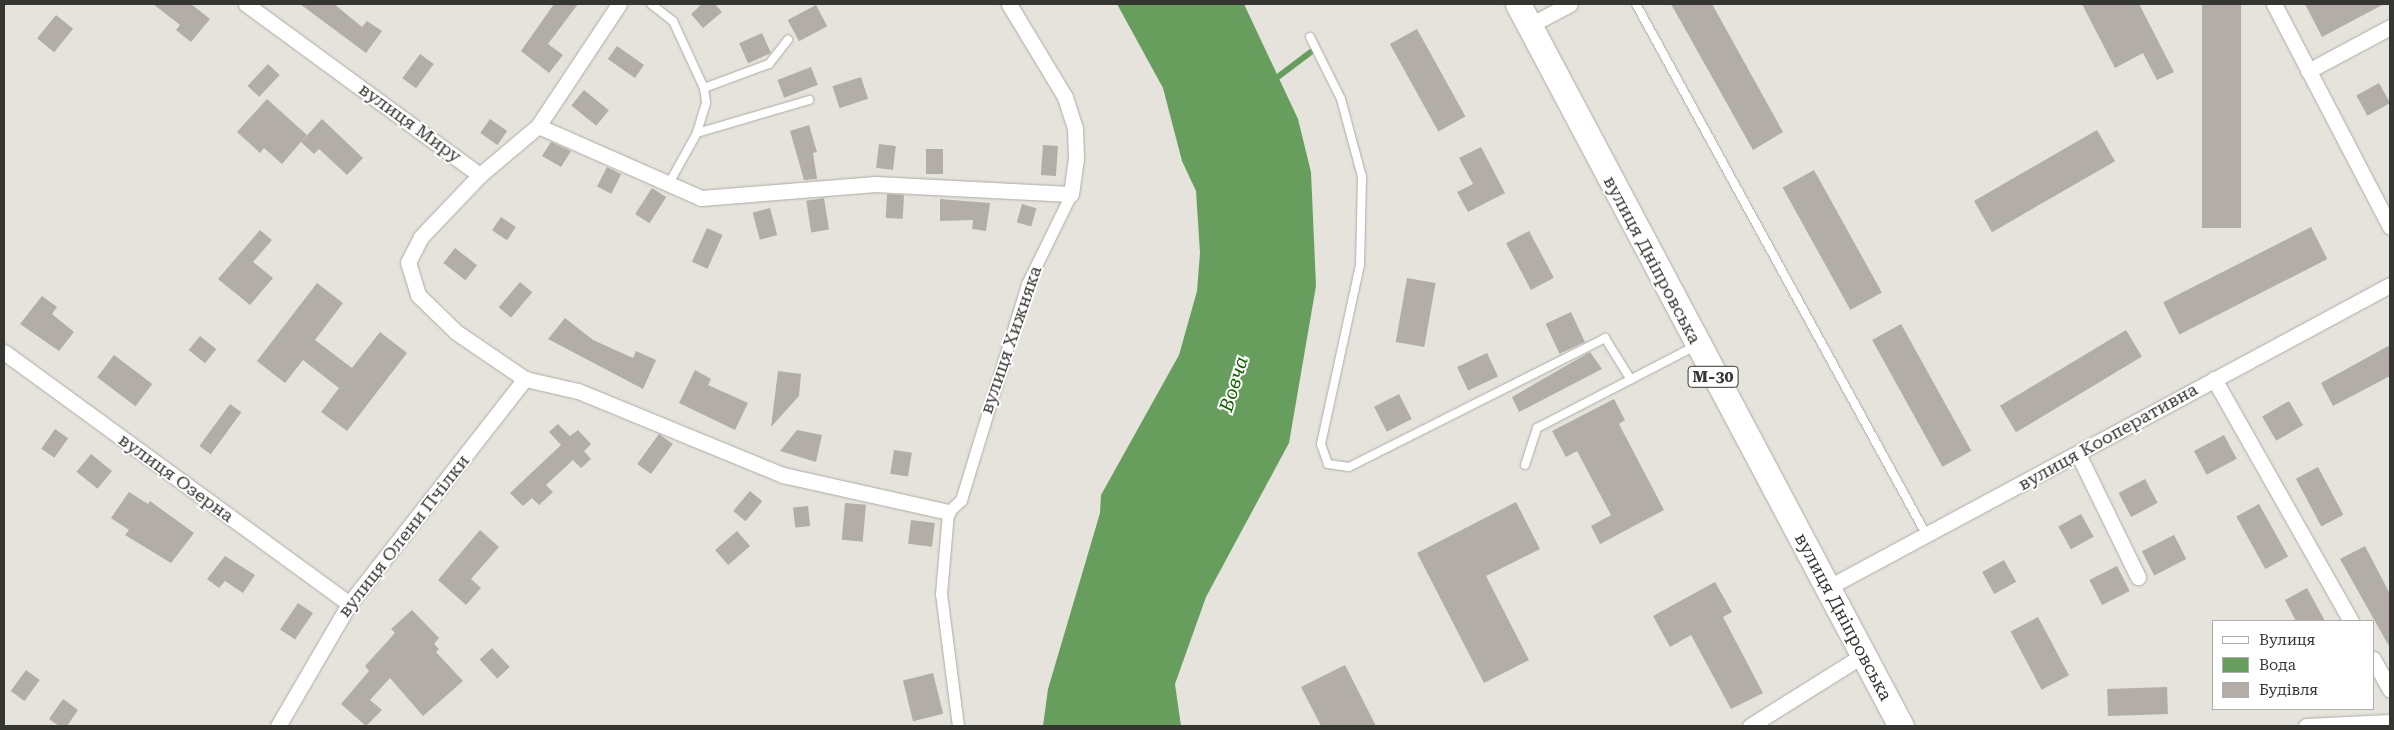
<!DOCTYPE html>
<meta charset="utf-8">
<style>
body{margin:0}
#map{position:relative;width:2394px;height:730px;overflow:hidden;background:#e5e3dc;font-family:"Roboto Serif",serif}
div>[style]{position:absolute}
.water>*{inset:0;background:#679e5e}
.stream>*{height:5.5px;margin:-2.75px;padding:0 2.75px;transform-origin:2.75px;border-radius:2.75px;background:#679e5e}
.building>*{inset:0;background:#b2ada7;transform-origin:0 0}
.roads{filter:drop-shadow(0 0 1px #adaca4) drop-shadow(0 0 1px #adaca4)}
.service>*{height:8px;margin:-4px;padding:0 4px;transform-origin:4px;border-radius:4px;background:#fff}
.pedestrian>*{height:11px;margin:-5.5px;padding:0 5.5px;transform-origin:5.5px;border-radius:5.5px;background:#fff}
.minor>*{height:15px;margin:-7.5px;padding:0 7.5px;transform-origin:7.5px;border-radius:7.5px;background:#fff}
.trunk>*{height:25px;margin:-12.5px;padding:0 12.5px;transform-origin:12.5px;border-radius:12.5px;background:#fff}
span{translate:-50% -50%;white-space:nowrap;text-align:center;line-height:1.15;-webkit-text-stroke:4px #fff;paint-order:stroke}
.shield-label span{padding:1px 4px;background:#fff;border:1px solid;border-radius:4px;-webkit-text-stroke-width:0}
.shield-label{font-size:16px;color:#353531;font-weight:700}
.street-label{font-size:18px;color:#353531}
.water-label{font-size:19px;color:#146001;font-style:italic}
.frame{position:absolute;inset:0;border:5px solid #353531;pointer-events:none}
.legend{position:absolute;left:2212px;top:620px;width:162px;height:90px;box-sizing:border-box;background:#fff;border:1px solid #aeaead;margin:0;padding:6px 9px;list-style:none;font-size:15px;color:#353531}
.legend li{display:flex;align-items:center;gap:10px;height:25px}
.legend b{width:25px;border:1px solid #aeaead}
</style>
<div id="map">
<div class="water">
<i style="clip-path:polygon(1117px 4px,1244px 4px,1298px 119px,1311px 172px,1316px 286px,1289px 443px,1206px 597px,1175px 684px,1181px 726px,1043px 726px,1048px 689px,1100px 513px,1101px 495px,1179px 355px,1197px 291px,1200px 253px,1196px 191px,1182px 161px,1163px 88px)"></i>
</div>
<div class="stream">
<i style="left:1278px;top:77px;width:41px;rotate:-37.1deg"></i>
</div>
<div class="building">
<i style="clip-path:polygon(153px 4px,191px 4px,210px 19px,191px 42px,176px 30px,180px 25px)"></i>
<i style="clip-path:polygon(300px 4px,334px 4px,362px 27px,367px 21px,382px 31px,366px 53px)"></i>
<i style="clip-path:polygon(554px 4px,578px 4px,548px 44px,563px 55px,549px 73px,521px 51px)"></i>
<i style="clip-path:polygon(702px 4px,715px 4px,722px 12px,703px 28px,691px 14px)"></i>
<i style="clip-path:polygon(1671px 4px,1712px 4px,1783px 132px,1753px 150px)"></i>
<i style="clip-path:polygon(2082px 4px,2139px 4px,2174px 72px,2157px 80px,2143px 53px,2115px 68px)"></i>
<i style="left:2202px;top:4px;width:39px;height:224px"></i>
<i style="clip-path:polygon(2305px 4px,2384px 4px,2322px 37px)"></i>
<i style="left:816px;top:5px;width:24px;height:32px;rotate:62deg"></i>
<i style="left:56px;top:15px;width:22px;height:30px;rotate:39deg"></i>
<i style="left:1417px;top:29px;width:100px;height:31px;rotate:61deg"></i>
<i style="left:762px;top:33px;width:22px;height:25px;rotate:66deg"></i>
<i style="left:617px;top:46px;width:33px;height:16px;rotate:35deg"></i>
<i style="left:420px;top:54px;width:17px;height:30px;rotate:36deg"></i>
<i style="left:268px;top:64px;width:16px;height:30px;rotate:43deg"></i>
<i style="left:811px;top:67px;width:19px;height:36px;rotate:69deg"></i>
<i style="left:861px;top:77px;width:23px;height:30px;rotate:72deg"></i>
<i style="left:2379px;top:83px;width:23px;height:26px;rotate:61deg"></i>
<i style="left:584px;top:90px;width:32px;height:20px;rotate:39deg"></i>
<i style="clip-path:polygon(267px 99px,307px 135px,282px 164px,264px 148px,260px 153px,237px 132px)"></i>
<i style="clip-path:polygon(322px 119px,363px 158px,347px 175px,319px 149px,314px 154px,301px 142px)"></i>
<i style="left:490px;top:119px;width:21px;height:17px;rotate:35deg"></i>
<i style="clip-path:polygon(809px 125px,817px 152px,813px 153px,817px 179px,804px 180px,790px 131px)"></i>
<i style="left:2097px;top:130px;width:36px;height:142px;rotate:60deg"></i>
<i style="clip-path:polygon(551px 142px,571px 151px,561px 167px,542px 156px)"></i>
<i style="left:879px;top:144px;width:17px;height:24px;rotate:7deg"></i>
<i style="left:1043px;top:145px;width:15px;height:30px;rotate:4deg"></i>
<i style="clip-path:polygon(1481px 147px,1505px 193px,1468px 212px,1457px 192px,1473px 184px,1459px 158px)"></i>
<i style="left:926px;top:149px;width:17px;height:25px"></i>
<i style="left:607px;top:167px;width:16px;height:22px;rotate:27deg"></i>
<i style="left:1814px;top:170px;width:140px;height:36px;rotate:61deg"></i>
<i style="left:652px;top:188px;width:17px;height:31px;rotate:33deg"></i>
<i style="left:887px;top:194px;width:17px;height:24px;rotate:3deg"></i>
<i style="left:824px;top:198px;width:32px;height:18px;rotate:81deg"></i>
<i style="clip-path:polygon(940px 199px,990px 203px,986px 231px,972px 229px,973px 220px,940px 221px)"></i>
<i style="left:1022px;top:204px;width:15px;height:19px;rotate:16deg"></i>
<i style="left:770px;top:208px;width:28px;height:18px;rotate:75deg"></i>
<i style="left:501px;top:217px;width:18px;height:16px;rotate:34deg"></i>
<i style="left:2311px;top:227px;width:36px;height:166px;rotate:63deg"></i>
<i style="left:707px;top:228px;width:17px;height:37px;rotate:24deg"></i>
<i style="clip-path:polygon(260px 230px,272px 240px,253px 262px,273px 278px,250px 305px,218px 279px)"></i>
<i style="left:1529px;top:231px;width:53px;height:26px;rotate:62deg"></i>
<i style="left:455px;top:248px;width:28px;height:19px;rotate:38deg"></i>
<i style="left:1407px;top:278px;width:29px;height:65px;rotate:10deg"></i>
<i style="left:520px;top:282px;width:16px;height:33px;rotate:40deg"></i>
<i style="clip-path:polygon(317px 283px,343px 303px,315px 340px,352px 368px,380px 332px,407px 353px,347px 431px,321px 412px,339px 388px,303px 360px,285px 383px,257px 361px)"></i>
<i style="clip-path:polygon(42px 296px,57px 307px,52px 314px,74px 332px,59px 351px,20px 324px)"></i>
<i style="left:1571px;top:312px;width:33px;height:28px;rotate:65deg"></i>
<i style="clip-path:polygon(565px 318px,593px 340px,633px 358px,636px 351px,656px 360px,643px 389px,548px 339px)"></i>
<i style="left:1901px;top:324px;width:145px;height:33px;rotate:61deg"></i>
<i style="left:2126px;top:330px;width:31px;height:147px;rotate:59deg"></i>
<i style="left:200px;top:336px;width:21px;height:18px;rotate:39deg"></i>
<i style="clip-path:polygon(2390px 345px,2390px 376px,2333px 406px,2321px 383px)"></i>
<i style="clip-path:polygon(1590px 352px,1602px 369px,1519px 412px,1512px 397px)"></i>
<i style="left:1487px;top:353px;width:26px;height:33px;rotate:65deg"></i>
<i style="left:114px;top:355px;width:48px;height:28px;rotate:37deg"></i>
<i style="clip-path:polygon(695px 370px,711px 379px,708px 385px,748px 403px,735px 430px,679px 403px)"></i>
<i style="clip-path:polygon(778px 371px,801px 374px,799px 396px,771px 427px)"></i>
<i style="left:1399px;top:394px;width:28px;height:28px;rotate:63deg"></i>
<i style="clip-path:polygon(1614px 399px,1625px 420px,1619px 424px,1664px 510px,1600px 544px,1591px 526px,1611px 515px,1577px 451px,1566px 457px,1552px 431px)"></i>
<i style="left:2289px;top:401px;width:28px;height:31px;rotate:60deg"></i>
<i style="left:230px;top:404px;width:14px;height:52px;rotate:36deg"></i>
<i style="clip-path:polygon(558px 424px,570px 436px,578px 430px,591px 444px,584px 451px,591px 459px,581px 468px,573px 460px,546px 485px,553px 492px,539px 505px,532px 498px,523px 506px,510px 493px,561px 445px,549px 432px)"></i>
<i style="left:55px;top:429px;width:16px;height:24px;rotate:35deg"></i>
<i style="clip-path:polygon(797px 430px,822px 435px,816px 462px,780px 451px)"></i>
<i style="left:659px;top:434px;width:17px;height:37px;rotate:36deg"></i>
<i style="left:2224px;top:435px;width:27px;height:34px;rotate:62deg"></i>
<i style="left:894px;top:450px;width:18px;height:24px;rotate:9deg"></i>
<i style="left:91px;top:454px;width:27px;height:23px;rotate:39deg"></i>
<i style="left:2318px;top:467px;width:54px;height:25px;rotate:62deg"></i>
<i style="left:2145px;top:479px;width:27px;height:30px;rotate:62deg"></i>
<i style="left:750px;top:491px;width:16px;height:26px;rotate:40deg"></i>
<i style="clip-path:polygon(129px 492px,148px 504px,150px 501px,194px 533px,171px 563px,125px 535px,129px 530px,111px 518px)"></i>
<i style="clip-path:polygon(1516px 502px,1540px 549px,1486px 576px,1529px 660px,1484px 683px,1417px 553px)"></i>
<i style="left:845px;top:503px;width:21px;height:37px;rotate:5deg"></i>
<i style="left:2259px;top:504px;width:60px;height:26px;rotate:61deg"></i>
<i style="left:808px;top:506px;width:20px;height:15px;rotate:84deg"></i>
<i style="left:2081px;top:514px;width:26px;height:26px;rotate:61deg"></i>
<i style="left:911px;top:520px;width:24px;height:24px;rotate:7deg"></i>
<i style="clip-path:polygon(480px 530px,499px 547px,471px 579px,481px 588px,466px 605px,438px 580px)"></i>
<i style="left:737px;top:531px;width:20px;height:29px;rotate:49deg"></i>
<i style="left:2174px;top:535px;width:27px;height:36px;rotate:63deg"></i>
<i style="clip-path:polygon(2365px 546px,2390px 594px,2390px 648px,2340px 559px)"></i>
<i style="clip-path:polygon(225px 556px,255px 575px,243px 593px,225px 581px,219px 588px,207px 579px)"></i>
<i style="left:2004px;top:560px;width:25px;height:25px;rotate:61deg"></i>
<i style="left:2117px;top:566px;width:28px;height:31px;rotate:63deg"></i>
<i style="clip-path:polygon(1715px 582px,1732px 612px,1723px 617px,1763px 693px,1731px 709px,1691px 635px,1670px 647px,1653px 616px)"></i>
<i style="clip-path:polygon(2307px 588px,2325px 621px,2296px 621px,2285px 600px)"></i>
<i style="left:298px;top:603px;width:18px;height:32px;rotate:34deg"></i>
<i style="clip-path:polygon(412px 610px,439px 638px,434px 644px,439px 649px,436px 652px,463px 681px,423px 716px,390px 678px,370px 700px,382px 710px,366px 726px,341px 704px,369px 671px,365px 666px,395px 633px,391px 629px)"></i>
<i style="left:2038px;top:617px;width:66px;height:31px;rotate:62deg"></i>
<i style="left:492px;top:648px;width:26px;height:17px;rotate:47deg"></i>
<i style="clip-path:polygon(1345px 665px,1376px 726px,1321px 726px,1301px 687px)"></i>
<i style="left:26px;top:670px;width:17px;height:26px;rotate:36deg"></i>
<i style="left:933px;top:673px;width:42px;height:31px;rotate:76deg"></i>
<i style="left:2167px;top:687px;width:27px;height:60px;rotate:88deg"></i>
<i style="clip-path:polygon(63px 699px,78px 710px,67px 726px,59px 726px,49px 719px)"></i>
</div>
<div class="roads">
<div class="service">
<i style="left:651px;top:4px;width:28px;rotate:38deg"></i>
<i style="left:673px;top:21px;width:74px;rotate:65.2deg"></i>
<i style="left:704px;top:88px;width:15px;rotate:82deg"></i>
<i style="left:706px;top:103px;width:31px;rotate:107deg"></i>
<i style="left:697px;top:133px;width:60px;rotate:119.1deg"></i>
<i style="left:1636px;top:4px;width:604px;rotate:61.31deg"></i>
<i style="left:1310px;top:37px;width:69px;rotate:63.4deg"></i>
<i style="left:1341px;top:99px;width:81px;rotate:74.9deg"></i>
<i style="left:1362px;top:177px;width:88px;rotate:91.3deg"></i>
<i style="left:1360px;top:265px;width:183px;rotate:102.3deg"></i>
<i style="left:1321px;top:444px;width:21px;rotate:71deg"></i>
<i style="left:1328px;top:464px;width:21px;rotate:8deg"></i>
<i style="left:1349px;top:467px;width:287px;rotate:-26.7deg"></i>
<i style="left:1605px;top:338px;width:49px;rotate:58.2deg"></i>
<i style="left:704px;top:88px;width:69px;rotate:-20.3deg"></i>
<i style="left:769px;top:64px;width:31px;rotate:-52deg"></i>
<i style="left:697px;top:133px;width:117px;rotate:-16.4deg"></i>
<i style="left:1525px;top:465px;width:39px;rotate:-72deg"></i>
<i style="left:1537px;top:428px;width:178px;rotate:-27.4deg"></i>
</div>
<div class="pedestrian">
<i style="left:958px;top:726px;width:133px;rotate:-97.3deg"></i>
<i style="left:941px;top:594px;width:82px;rotate:-85.1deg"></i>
<i style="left:948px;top:512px;width:18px;rotate:-43deg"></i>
<i style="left:961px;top:500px;width:226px;rotate:-73deg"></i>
<i style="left:1027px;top:284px;width:100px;rotate:-63.9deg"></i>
</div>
<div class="minor">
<i style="left:246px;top:4px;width:290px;rotate:36.2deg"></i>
<i style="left:480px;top:175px;width:86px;rotate:133.6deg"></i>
<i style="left:421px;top:237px;width:28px;rotate:117deg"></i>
<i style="left:408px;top:262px;width:34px;rotate:73deg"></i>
<i style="left:418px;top:295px;width:53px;rotate:44.2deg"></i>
<i style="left:456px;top:332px;width:83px;rotate:34.3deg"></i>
<i style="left:525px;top:379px;width:54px;rotate:12.8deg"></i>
<i style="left:578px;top:391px;width:222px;rotate:22.3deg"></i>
<i style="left:783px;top:475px;width:169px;rotate:12.6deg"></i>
<i style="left:2274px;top:4px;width:251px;rotate:62.5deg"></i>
<i style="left:1530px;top:25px;width:45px;rotate:-27.7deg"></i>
<i style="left:2308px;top:71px;width:93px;rotate:-28.2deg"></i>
<i style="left:538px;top:126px;width:178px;rotate:23.8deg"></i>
<i style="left:701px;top:198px;width:175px;rotate:-4.6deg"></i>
<i style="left:875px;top:184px;width:196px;rotate:2.9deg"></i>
<i style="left:1071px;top:194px;width:36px;rotate:-82deg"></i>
<i style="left:1076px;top:158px;width:30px;rotate:-92deg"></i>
<i style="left:1075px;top:128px;width:33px;rotate:-108deg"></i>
<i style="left:1065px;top:97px;width:109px;rotate:-121.1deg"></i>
<i style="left:480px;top:175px;width:76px;rotate:-40.2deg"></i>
<i style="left:538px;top:126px;width:146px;rotate:-56.4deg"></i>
<i style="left:4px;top:352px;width:427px;rotate:36.1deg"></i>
<i style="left:2214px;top:379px;width:278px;rotate:60.5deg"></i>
<i style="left:2078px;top:454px;width:137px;rotate:64deg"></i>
<i style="left:1827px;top:588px;width:639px;rotate:-28.29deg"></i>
<i style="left:2373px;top:659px;width:35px;rotate:61deg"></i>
<i style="left:278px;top:726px;width:141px;rotate:-59.8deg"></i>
<i style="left:349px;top:604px;width:286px;rotate:-52deg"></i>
<i style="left:1750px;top:726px;width:133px;rotate:-32.1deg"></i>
<i style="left:2306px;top:726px;width:84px;rotate:-2.7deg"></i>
</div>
<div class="trunk">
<i style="left:1518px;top:4px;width:817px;rotate:62.06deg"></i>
</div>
</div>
<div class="shield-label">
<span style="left:1713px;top:377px">М-30</span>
</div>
<div class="street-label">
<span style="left:410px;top:123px;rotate:36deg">вулиця Миру</span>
<span style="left:1652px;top:260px;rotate:62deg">вулиця Дніпровська</span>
<span style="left:1011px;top:340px;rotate:-71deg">вулиця Хижняка</span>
<span style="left:2108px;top:437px;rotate:-29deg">вулиця Кооперативна</span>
<span style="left:176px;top:478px;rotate:36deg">вулиця Озерна</span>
<span style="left:404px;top:536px;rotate:-52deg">вулиця Олени Пчілки</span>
<span style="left:1843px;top:617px;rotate:62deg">вулиця Дніпровська</span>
</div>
<div class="water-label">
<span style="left:1234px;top:384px;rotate:-73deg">Вовча</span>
</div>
<div class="frame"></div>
<ul class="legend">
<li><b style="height:6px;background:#fff"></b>Вулиця</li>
<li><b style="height:14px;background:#679e5e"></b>Вода</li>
<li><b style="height:14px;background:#b2ada7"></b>Будівля</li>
</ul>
</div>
